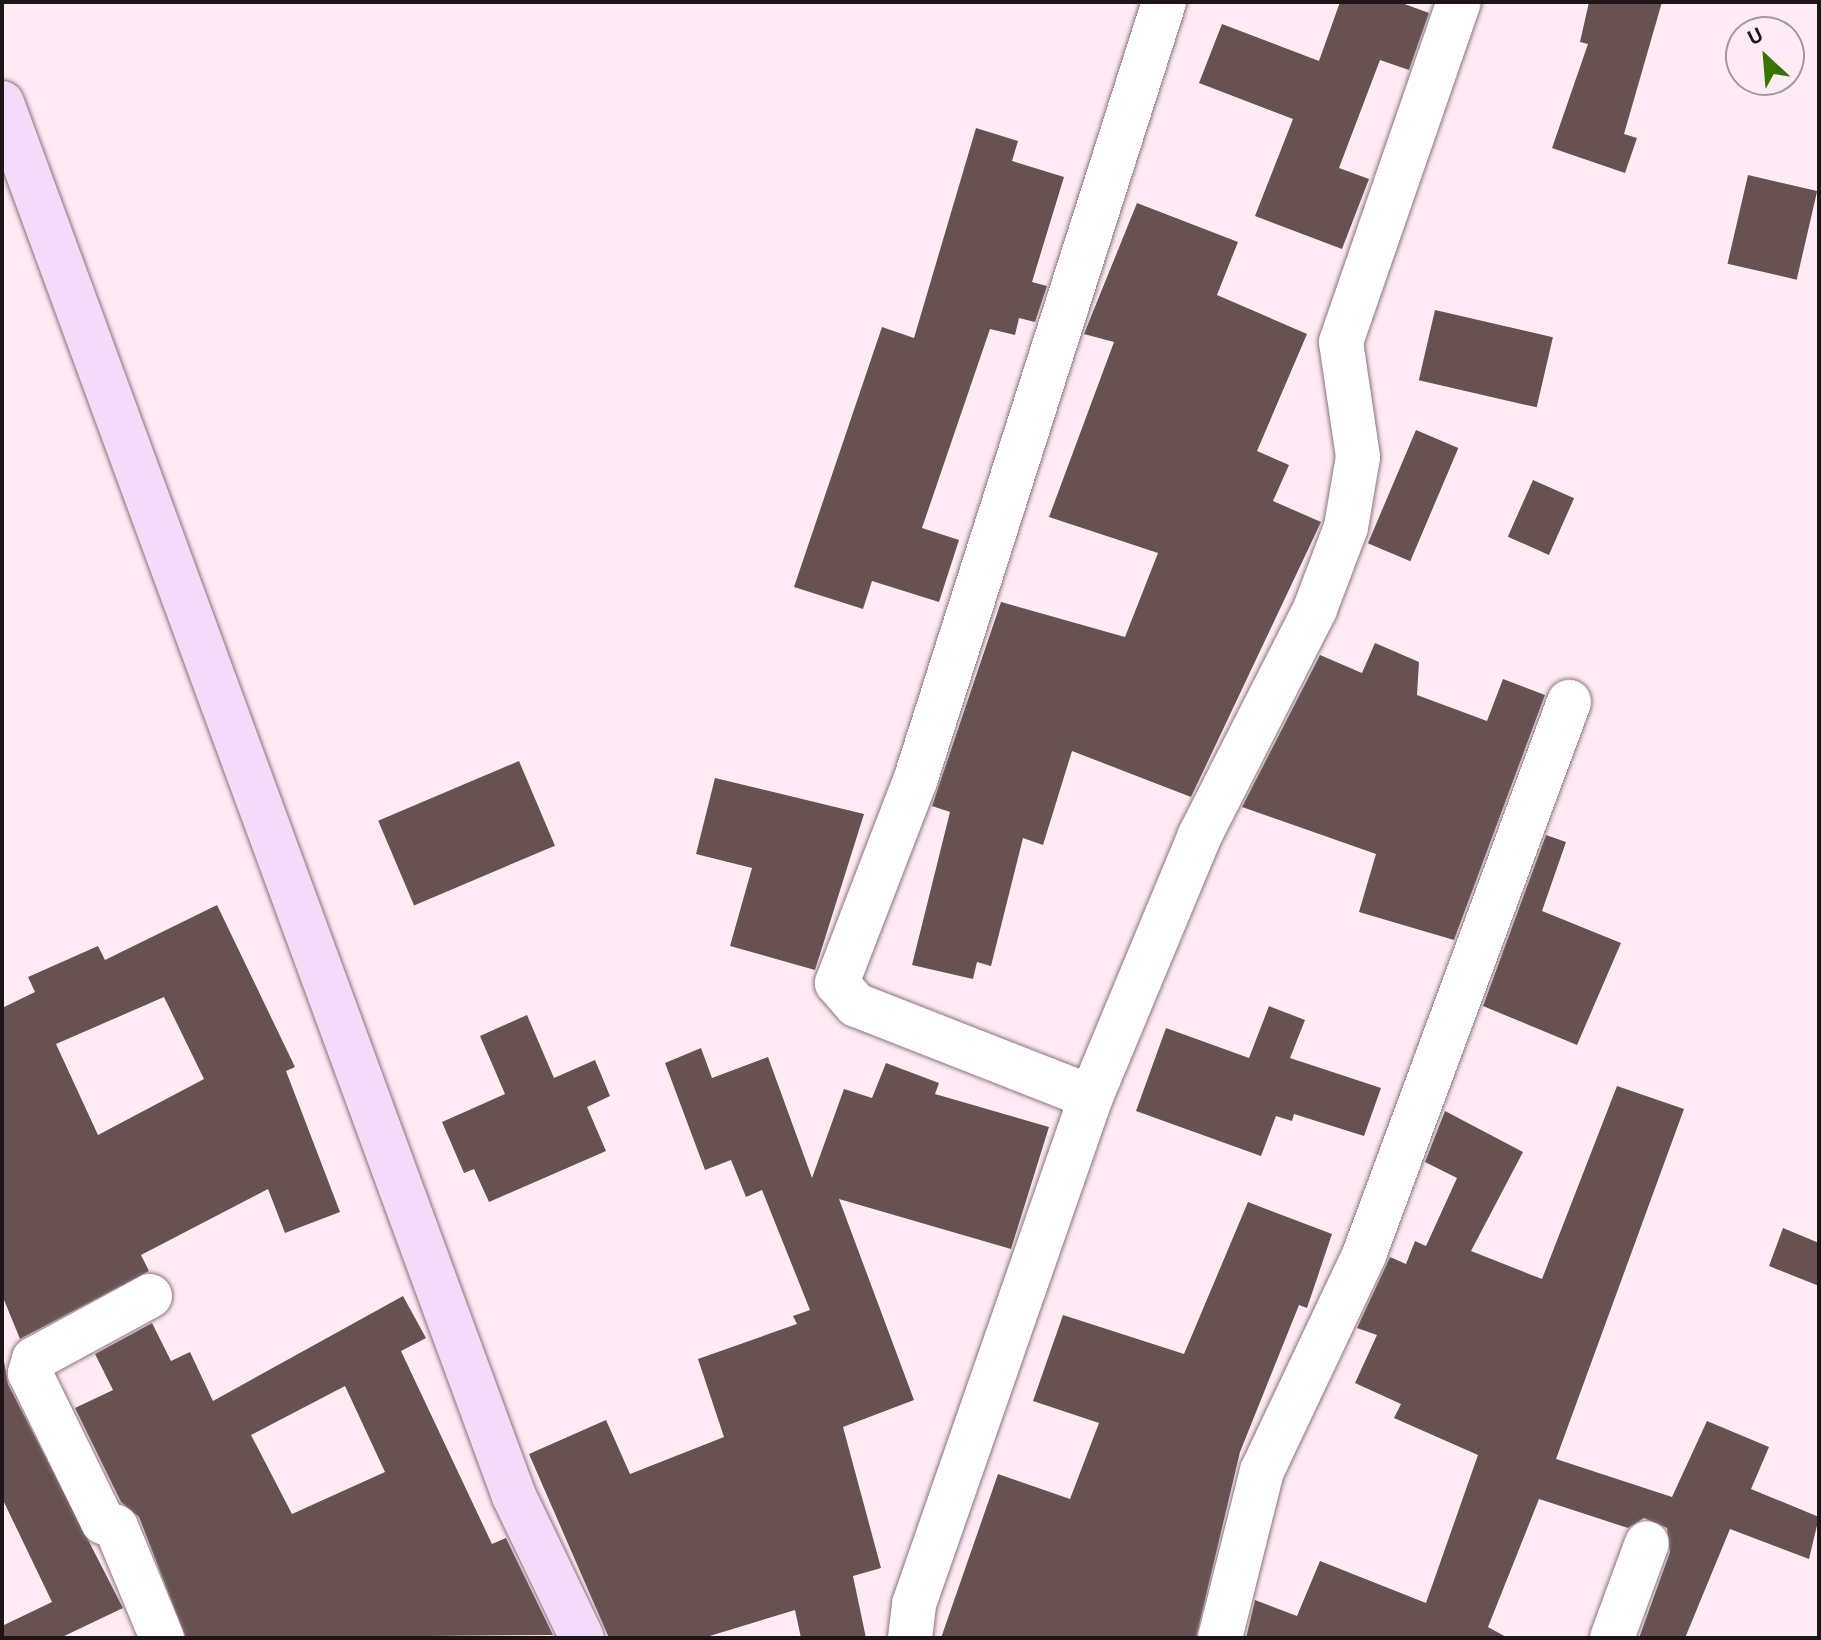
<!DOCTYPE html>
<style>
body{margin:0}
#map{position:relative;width:1821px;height:1640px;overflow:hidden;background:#ffebf4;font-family:"Alegreya Sans",sans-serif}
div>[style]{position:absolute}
.building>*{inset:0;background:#675151;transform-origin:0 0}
.roads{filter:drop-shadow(0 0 2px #89737d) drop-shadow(0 0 2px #89737d)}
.street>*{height:44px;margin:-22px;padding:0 22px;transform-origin:22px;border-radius:22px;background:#fff}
.secondary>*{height:44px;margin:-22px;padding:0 22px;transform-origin:22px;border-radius:22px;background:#f3dcf9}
span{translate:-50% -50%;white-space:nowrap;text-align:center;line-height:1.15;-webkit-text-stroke:8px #ffebf4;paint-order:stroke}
.frame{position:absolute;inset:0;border:4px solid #1e1519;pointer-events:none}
.north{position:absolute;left:1725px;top:16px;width:80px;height:80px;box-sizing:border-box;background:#ffebf4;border:2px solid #a5959c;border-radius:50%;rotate:334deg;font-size:22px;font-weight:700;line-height:32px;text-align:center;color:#1e1519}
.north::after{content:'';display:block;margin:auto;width:28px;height:36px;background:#387202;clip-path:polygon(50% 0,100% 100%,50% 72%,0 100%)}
</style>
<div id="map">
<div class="building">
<i style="clip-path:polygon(1340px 2px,1399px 2px,1429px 13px,1409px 70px,1380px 60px,1339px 168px,1369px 179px,1342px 249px,1255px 216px,1293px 119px,1199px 83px,1222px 24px,1319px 61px)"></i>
<i style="clip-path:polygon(1589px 2px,1662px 2px,1624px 134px,1637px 138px,1625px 173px,1552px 148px,1588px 44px,1580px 42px)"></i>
<i style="clip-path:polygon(976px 128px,1018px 141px,1012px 161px,1064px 177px,1032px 282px,1047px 286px,1035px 322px,1019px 318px,1015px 335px,990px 329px,922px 528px,959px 540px,939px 602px,872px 581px,863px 609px,794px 587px,882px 327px,914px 338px)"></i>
<i style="left:1748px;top:175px;width:71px;height:91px;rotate:13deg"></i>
<i style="clip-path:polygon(1137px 203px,1238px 242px,1217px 295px,1307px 334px,1257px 451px,1289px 465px,1273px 501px,1321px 522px,1191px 797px,1072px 751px,1043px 845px,1023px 838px,991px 966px,977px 962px,973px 979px,912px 965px,950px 812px,932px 806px,1001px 602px,1125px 637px,1158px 553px,1049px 517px,1114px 342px,1084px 334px)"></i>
<i style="left:1435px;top:310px;width:121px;height:72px;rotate:13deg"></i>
<i style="left:1416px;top:430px;width:46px;height:123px;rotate:23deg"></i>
<i style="left:1533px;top:480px;width:45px;height:62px;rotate:24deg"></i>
<i style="clip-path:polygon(1375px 643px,1419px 662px,1417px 695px,1487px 721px,1503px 679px,1545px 695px,1454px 940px,1359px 912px,1376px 854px,1242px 807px,1320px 655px,1362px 673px)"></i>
<i style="left:519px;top:761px;width:92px;height:153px;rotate:67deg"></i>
<i style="clip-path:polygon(715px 778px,864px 814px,815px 970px,730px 946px,752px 868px,696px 854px)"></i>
<i style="clip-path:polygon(1546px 835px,1566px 842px,1542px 911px,1621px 943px,1577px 1045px,1483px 1006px)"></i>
<i style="clip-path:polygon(evenodd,217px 905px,295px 1067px,286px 1071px,340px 1212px,285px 1233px,268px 1189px,141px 1255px,149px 1271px,20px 1339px,2px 1295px,2px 1008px,35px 992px,28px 977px,98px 946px,105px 960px,217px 905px,164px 997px,204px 1079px,98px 1135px,56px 1044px,164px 997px)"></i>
<i style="clip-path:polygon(1269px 1006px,1305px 1020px,1290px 1058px,1381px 1088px,1364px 1136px,1294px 1114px,1292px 1121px,1276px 1116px,1261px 1156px,1136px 1111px,1166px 1028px,1249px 1058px)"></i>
<i style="clip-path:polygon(527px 1015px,554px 1078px,595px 1060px,610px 1096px,587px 1107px,606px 1151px,489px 1202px,474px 1169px,464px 1173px,442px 1122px,505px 1094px,480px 1036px)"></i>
<i style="clip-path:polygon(701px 1048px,712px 1078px,768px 1057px,812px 1178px,844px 1089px,872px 1098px,886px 1063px,939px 1083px,935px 1094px,1049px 1127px,1011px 1249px,839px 1199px,914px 1400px,843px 1427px,881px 1568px,853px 1576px,866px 1638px,801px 1638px,795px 1610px,703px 1638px,609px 1638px,529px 1454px,606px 1420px,630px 1474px,724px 1437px,698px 1359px,797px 1324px,793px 1316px,810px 1310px,762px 1190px,746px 1197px,731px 1160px,705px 1170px,665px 1063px)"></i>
<i style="clip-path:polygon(1617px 1086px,1684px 1109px,1556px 1459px,1672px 1497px,1707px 1421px,1769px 1447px,1751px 1489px,1819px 1517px,1809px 1559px,1730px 1529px,1685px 1638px,1639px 1638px,1670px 1552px,1667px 1528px,1644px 1518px,1628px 1528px,1539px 1499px,1488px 1627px,1508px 1638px,1246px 1638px,1255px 1600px,1297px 1616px,1320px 1561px,1426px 1603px,1478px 1455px,1394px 1418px,1401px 1404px,1355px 1383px,1377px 1335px,1357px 1328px,1390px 1257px,1406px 1264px,1415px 1241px,1426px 1246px,1457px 1178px,1425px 1162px,1445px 1111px,1523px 1152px,1471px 1251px,1542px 1279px)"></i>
<i style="clip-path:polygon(1248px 1202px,1332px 1234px,1307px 1308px,1299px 1305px,1240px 1452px,1196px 1638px,941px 1638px,998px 1474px,1070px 1499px,1099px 1423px,1033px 1401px,1063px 1315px,1184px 1354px)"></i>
<i style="clip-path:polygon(1783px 1228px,1819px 1243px,1819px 1286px,1769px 1266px)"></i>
<i style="clip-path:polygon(evenodd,403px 1296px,426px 1338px,401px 1351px,492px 1544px,506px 1538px,553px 1635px,186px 1638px,139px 1517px,121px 1502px,75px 1408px,113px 1390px,95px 1354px,152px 1323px,171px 1361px,190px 1352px,213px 1401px,403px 1296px,345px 1386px,385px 1472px,292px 1514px,251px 1435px,345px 1386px)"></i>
<i style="clip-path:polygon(2px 1350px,8px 1384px,123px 1608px,60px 1638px,2px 1638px,2px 1626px,52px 1602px,2px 1498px)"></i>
</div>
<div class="roads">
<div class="street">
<i style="left:1091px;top:1097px;width:282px;rotate:-67.4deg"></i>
<i style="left:1199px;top:837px;width:256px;rotate:-63deg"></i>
<i style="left:1315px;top:609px;width:88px;rotate:-69.3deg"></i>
<i style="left:1346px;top:527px;width:71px;rotate:-80.3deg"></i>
<i style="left:1358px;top:457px;width:116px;rotate:-98.4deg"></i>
<i style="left:1341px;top:342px;width:360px;rotate:-70.9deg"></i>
<i style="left:150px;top:1296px;width:132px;rotate:151.5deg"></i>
<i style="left:34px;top:1359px;width:15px;rotate:106deg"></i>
<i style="left:30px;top:1373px;width:166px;rotate:63.9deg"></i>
<i style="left:103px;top:1522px;width:14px;rotate:21deg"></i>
<i style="left:116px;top:1527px;width:120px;rotate:67.5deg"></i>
<i style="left:910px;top:1638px;width:34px;rotate:-83deg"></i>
<i style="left:914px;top:1604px;width:537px;rotate:-70.76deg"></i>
<i style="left:1091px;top:1097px;width:252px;rotate:-158.6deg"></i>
<i style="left:856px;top:1005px;width:29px;rotate:-131deg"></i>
<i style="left:837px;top:983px;width:217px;rotate:-68.9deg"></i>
<i style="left:915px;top:781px;width:818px;rotate:-72.27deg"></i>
<i style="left:1220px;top:1638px;width:172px;rotate:-75.9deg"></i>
<i style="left:1262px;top:1471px;width:239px;rotate:-64.7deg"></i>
<i style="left:1364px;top:1255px;width:590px;rotate:-69.66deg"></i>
<i style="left:1612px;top:1638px;width:101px;rotate:-69.8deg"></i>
</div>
<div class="secondary">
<i style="left:2px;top:103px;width:1484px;rotate:69.82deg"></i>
<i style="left:514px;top:1496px;width:157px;rotate:64.4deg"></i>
</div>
</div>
<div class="frame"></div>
<div class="north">U</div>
</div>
